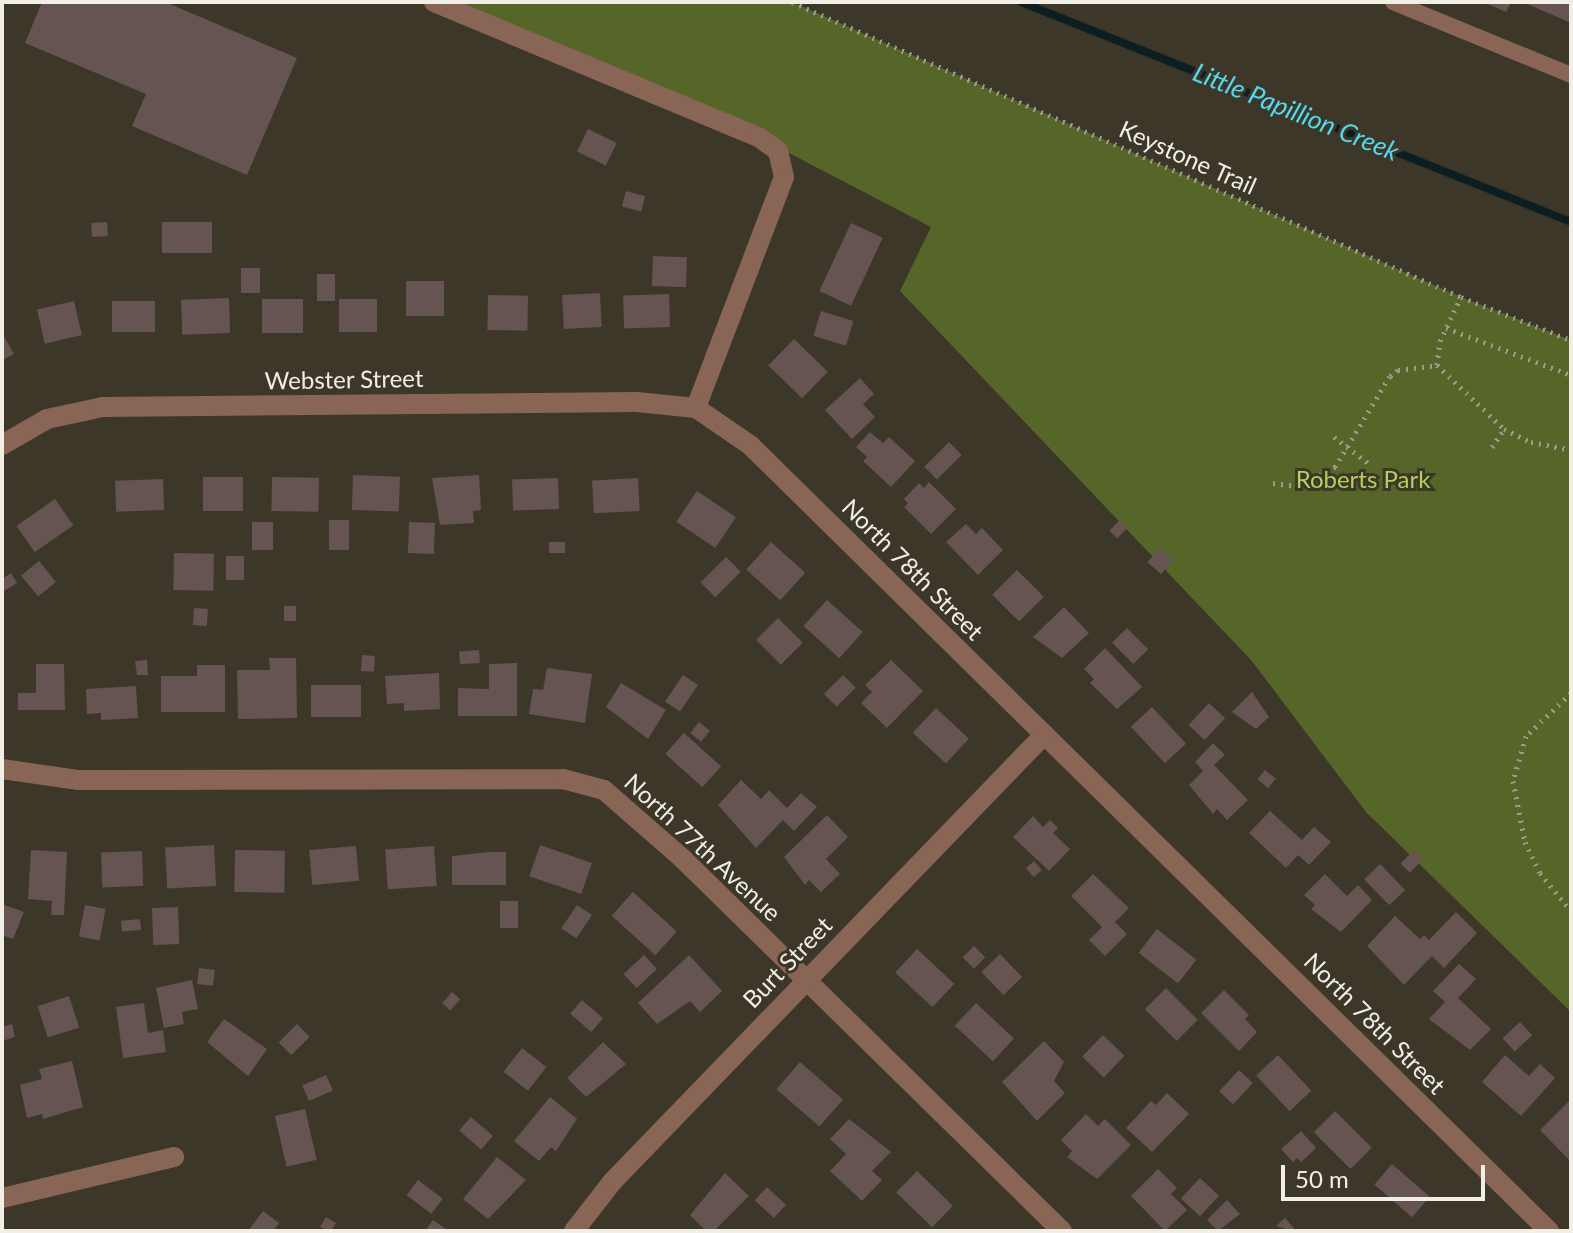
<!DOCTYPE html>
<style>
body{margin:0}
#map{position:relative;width:1573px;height:1233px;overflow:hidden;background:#3c3729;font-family:Lato,sans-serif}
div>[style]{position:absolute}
.green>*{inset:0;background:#556628}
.stream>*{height:8px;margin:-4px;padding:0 4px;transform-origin:4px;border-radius:4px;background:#0d1e21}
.building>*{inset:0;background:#655451;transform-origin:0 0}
.path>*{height:5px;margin-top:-2.5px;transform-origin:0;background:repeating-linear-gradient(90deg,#9f9b90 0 2px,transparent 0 8px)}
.service>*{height:16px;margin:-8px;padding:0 8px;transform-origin:8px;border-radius:8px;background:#896556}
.minor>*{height:20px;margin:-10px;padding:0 10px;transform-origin:10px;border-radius:10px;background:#896556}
span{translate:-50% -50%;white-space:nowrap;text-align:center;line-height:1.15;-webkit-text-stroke:6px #3c3729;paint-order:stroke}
.street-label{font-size:24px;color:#f1eee6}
.park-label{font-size:24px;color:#b1d05d}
.water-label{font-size:26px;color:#55d7ee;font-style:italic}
.frame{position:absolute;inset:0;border:4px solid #f1eee6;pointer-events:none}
.scale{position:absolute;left:1281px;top:1165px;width:204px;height:36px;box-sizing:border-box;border:4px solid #f1eee6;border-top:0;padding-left:10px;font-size:24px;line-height:28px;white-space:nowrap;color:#f1eee6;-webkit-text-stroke:6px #3c3729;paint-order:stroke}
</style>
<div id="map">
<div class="green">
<i style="clip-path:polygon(434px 2px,792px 2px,1461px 297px,1571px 340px,1571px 1012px,1366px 812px,1251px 660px,900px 291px,931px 227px,760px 138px)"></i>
</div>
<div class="stream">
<i style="left:1021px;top:2px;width:592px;rotate:21.8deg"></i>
</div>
<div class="building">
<i style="clip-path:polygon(42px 2px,165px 2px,297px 58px,247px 175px,132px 126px,146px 94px,25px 43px)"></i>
<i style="clip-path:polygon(1483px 2px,1511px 2px,1506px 12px)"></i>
<i style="clip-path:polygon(1523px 2px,1571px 2px,1571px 23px)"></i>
<i style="left:588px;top:129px;width:32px;height:25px;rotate:26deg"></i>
<i style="left:626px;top:191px;width:20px;height:16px;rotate:15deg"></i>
<i style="left:107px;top:222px;width:14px;height:16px;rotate:86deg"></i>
<i style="left:162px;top:222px;width:50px;height:31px"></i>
<i style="left:851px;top:223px;width:35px;height:75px;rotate:25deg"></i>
<i style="left:653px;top:256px;width:34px;height:30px;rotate:2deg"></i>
<i style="left:260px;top:268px;width:25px;height:19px;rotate:90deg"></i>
<i style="left:317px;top:274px;width:18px;height:27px"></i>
<i style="left:406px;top:281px;width:38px;height:35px"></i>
<i style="left:600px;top:293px;width:34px;height:38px;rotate:87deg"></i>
<i style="left:669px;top:294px;width:33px;height:46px;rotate:88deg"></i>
<i style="left:488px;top:295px;width:40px;height:35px;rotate:1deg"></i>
<i style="left:229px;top:298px;width:35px;height:48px;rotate:88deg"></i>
<i style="left:262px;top:299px;width:41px;height:34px"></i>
<i style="left:339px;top:299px;width:38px;height:33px"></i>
<i style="left:74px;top:301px;width:35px;height:38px;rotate:77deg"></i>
<i style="left:112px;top:301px;width:43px;height:31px"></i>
<i style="left:821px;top:311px;width:34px;height:26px;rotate:17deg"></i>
<i style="clip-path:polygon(2px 333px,14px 354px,2px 360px)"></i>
<i style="left:794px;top:339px;width:47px;height:37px;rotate:44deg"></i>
<i style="clip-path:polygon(860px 378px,874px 394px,863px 404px,875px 417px,852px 439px,825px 410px)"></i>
<i style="clip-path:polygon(870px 432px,883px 443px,889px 437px,915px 461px,891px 487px,863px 461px,867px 457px,856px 447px)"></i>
<i style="left:949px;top:442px;width:18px;height:35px;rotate:45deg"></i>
<i style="left:353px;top:475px;width:47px;height:35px;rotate:2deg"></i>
<i style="clip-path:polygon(479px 475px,481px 510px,473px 511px,474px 523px,440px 525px,432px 478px)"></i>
<i style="left:203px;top:477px;width:40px;height:34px"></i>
<i style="left:272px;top:477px;width:47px;height:34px;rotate:1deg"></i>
<i style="left:558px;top:478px;width:31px;height:46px;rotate:88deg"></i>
<i style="left:638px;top:478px;width:33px;height:46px;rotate:87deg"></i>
<i style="left:163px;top:479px;width:31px;height:48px;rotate:88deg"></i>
<i style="clip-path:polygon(929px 482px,956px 509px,931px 534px,904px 507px,908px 503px,904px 499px,919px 483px,924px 488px)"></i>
<i style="left:697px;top:491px;width:47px;height:37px;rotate:34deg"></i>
<i style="left:55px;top:499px;width:32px;height:47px;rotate:55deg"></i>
<i style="left:349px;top:520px;width:30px;height:20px;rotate:90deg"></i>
<i style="left:1120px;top:520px;width:11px;height:15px;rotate:45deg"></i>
<i style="left:252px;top:522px;width:21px;height:28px"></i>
<i style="left:409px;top:522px;width:26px;height:31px;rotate:2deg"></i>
<i style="clip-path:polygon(966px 524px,976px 534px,982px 528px,1003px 550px,978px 575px,946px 542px)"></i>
<i style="left:565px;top:542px;width:11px;height:16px;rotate:90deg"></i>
<i style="left:771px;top:542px;width:46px;height:37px;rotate:42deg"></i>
<i style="left:1160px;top:548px;width:18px;height:19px;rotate:41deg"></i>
<i style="left:174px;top:553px;width:40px;height:37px;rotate:1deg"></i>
<i style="left:226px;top:556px;width:18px;height:24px"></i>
<i style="left:726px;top:557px;width:21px;height:36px;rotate:45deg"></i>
<i style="left:39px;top:561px;width:27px;height:23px;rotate:51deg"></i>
<i style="left:1017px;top:570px;width:38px;height:35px;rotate:45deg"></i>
<i style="clip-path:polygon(11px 573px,17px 583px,4px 591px,2px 579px)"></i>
<i style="left:827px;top:600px;width:48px;height:35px;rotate:42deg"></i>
<i style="left:284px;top:606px;width:12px;height:15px"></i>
<i style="clip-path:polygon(1064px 607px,1089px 633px,1062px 658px,1033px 637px)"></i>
<i style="left:194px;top:608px;width:14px;height:17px;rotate:4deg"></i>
<i style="left:778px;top:618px;width:35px;height:31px;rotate:45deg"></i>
<i style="left:1127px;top:628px;width:30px;height:21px;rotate:45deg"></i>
<i style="clip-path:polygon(1105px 648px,1142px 687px,1117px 709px,1090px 683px,1094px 679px,1084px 669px)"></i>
<i style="left:479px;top:650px;width:13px;height:20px;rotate:86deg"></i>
<i style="left:362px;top:655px;width:13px;height:16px;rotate:4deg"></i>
<i style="clip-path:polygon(269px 658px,296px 658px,297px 718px,238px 719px,237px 670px,270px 670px)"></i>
<i style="clip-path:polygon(147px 660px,148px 675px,137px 675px,135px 661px)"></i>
<i style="clip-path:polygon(891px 660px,923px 691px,887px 728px,861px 703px,872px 692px,865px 685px)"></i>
<i style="clip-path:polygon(517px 663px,517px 716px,458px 716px,458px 688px,489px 689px,489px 664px)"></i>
<i style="clip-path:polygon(36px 664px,64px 664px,65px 710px,18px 710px,18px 693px,36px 693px)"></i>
<i style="clip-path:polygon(197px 665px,225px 665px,225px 712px,161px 712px,161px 676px,197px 676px)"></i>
<i style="clip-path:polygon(547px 668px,592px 674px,585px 723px,529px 714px,533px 689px,543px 690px)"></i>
<i style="clip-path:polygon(439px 673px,440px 709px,404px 711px,404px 703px,387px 704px,385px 676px)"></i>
<i style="left:683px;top:675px;width:18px;height:32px;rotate:34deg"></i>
<i style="left:843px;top:675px;width:18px;height:27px;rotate:45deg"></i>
<i style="clip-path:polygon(621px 683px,666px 710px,648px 739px,606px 707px)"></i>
<i style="left:311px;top:685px;width:50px;height:32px"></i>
<i style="clip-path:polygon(136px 686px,138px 718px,101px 720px,101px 713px,87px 714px,86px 689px)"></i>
<i style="clip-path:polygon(1252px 692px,1269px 717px,1256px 729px,1232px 712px)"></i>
<i style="left:1209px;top:703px;width:22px;height:30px;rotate:43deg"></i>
<i style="left:1152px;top:707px;width:50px;height:29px;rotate:47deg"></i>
<i style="left:936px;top:708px;width:45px;height:34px;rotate:43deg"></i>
<i style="left:699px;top:722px;width:14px;height:14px;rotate:39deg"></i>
<i style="left:684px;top:733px;width:50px;height:28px;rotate:42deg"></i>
<i style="clip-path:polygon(1213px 743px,1225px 755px,1214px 765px,1248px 800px,1227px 820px,1217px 809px,1213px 814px,1189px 785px,1203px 771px,1195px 762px)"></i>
<i style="left:1265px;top:770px;width:14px;height:12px;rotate:39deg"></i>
<i style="clip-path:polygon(741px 780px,761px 799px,769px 790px,787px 808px,801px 793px,817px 807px,794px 831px,783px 820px,756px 848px,718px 805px)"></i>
<i style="clip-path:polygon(1270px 811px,1302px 840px,1314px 827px,1331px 842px,1309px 865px,1298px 855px,1286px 868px,1249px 833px)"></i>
<i style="clip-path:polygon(827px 815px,848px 837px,826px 859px,840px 874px,821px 892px,809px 880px,805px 885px,784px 857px)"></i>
<i style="clip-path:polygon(1033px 816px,1043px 827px,1050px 820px,1058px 828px,1053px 833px,1070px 849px,1049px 871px,1013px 837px)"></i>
<i style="left:214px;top:845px;width:41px;height:49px;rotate:87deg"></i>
<i style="left:540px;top:845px;width:55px;height:33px;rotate:19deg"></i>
<i style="left:356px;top:846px;width:35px;height:47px;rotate:85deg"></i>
<i style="left:434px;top:846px;width:40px;height:49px;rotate:86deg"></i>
<i style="clip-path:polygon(31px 850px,67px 852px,64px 915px,51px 915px,52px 901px,28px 899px)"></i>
<i style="left:235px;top:850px;width:50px;height:42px;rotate:1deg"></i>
<i style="left:1414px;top:850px;width:13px;height:19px;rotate:45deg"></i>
<i style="left:142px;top:851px;width:35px;height:41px;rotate:88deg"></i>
<i style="clip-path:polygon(489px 852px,506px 852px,506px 885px,452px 885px,452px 856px)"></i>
<i style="left:1034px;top:861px;width:12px;height:11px;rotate:48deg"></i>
<i style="left:1380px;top:864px;width:36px;height:22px;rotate:46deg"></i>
<i style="clip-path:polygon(1093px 874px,1129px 908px,1115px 922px,1127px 934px,1105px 956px,1089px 940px,1102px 927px,1071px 896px)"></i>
<i style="clip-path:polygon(1325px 874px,1347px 896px,1358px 885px,1372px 900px,1341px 932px,1311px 909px,1315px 905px,1304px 895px)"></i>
<i style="left:633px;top:892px;width:59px;height:32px;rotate:42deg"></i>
<i style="left:500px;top:901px;width:18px;height:27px"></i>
<i style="clip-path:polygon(2px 904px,24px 912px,13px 939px,2px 935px)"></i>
<i style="left:85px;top:905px;width:21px;height:32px;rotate:11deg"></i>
<i style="left:577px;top:905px;width:18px;height:28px;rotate:34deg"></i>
<i style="left:178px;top:907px;width:37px;height:26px;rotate:88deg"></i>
<i style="clip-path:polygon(1456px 912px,1477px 933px,1444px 968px,1432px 956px,1404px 985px,1367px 946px,1395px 916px,1420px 939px,1424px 935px,1429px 940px)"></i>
<i style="left:140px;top:919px;width:11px;height:19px;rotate:85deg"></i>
<i style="left:1157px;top:929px;width:50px;height:30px;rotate:38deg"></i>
<i style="left:974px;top:946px;width:16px;height:16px;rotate:45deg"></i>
<i style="left:917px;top:949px;width:51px;height:32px;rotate:43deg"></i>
<i style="left:1000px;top:954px;width:32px;height:26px;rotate:46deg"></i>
<i style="left:644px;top:955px;width:19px;height:28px;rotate:47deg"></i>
<i style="clip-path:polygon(689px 955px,722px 991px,700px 1012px,690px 1001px,657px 1024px,638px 1003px)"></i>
<i style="clip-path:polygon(1459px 964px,1476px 979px,1458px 998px,1491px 1029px,1470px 1050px,1429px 1019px,1445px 1002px,1433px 991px)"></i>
<i style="left:199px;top:968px;width:16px;height:16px;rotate:7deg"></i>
<i style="clip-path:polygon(192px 980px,198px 1009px,182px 1012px,184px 1024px,164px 1028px,156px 988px)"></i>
<i style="left:1166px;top:988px;width:45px;height:30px;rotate:45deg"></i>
<i style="clip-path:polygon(1224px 990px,1249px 1015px,1245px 1019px,1257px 1032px,1239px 1051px,1201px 1013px)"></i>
<i style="left:452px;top:992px;width:11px;height:15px;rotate:41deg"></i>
<i style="left:69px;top:996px;width:33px;height:33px;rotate:72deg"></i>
<i style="left:582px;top:1000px;width:28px;height:18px;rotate:41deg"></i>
<i style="clip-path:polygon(144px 1003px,148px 1033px,163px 1030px,166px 1052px,123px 1058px,116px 1007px)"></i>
<i style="left:976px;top:1003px;width:52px;height:31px;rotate:43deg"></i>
<i style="clip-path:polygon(224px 1019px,267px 1049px,248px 1076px,207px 1042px)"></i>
<i style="left:1520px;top:1022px;width:18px;height:24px;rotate:47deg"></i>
<i style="clip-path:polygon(12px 1024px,15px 1037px,2px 1041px,2px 1027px)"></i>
<i style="left:297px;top:1024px;width:18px;height:26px;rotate:45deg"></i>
<i style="left:1103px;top:1035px;width:30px;height:30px;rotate:44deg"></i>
<i style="clip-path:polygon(1044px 1041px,1064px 1062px,1054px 1081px,1065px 1093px,1037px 1121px,1002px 1082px)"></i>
<i style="clip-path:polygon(603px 1042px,626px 1064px,586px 1097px,567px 1078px)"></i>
<i style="left:522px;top:1048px;width:31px;height:30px;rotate:38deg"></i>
<i style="left:1278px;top:1055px;width:49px;height:30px;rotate:47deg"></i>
<i style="clip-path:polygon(1505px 1055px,1529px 1076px,1540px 1064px,1555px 1078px,1521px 1116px,1482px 1082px)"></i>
<i style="clip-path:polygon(72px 1061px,83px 1107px,43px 1119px,42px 1114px,27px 1118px,20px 1085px,42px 1079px,39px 1069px)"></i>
<i style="left:800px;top:1062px;width:57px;height:36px;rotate:41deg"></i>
<i style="left:1239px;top:1070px;width:19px;height:29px;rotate:43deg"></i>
<i style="left:326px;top:1075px;width:17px;height:26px;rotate:66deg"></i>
<i style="clip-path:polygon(1167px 1093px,1189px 1114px,1152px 1152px,1126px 1128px,1151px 1101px,1156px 1105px)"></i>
<i style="clip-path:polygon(550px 1097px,577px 1119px,556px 1151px,551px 1147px,539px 1161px,514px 1141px)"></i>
<i style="clip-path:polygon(1571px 1099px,1571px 1162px,1540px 1130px)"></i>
<i style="left:305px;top:1109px;width:52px;height:31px;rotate:77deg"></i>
<i style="left:1335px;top:1111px;width:52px;height:30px;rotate:45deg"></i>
<i style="clip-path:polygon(1086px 1114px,1098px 1126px,1105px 1119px,1131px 1145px,1097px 1179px,1067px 1157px,1072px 1151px,1061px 1140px)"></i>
<i style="left:471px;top:1117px;width:29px;height:18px;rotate:41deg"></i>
<i style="clip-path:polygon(849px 1119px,891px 1152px,872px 1171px,882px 1180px,862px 1201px,830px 1171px,846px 1154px,830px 1139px)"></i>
<i style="clip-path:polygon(1301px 1131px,1316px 1148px,1301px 1162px,1297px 1158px,1293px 1162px,1281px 1149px)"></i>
<i style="clip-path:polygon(497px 1157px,526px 1180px,488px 1219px,463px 1199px)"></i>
<i style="left:1392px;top:1164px;width:50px;height:27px;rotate:41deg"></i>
<i style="clip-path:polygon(1158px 1169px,1177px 1188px,1171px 1194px,1187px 1210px,1165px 1231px,1131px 1196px)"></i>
<i style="left:917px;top:1171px;width:50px;height:30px;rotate:44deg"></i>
<i style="clip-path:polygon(725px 1173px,749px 1196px,714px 1231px,706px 1231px,690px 1215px)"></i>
<i style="left:1200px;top:1178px;width:26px;height:28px;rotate:43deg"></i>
<i style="left:418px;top:1180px;width:31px;height:19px;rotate:37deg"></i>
<i style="left:767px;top:1187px;width:26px;height:18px;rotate:43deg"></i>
<i style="clip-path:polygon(1227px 1200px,1240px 1214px,1218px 1231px,1207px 1220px)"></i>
<i style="clip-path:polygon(263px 1211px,279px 1223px,273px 1231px,248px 1231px)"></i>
<i style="clip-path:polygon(326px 1217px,336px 1223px,331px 1231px,320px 1227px)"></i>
<i style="clip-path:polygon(1285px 1218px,1294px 1228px,1291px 1231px,1276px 1226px)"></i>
<i style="clip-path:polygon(433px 1220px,449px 1231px,425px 1231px)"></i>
</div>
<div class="path">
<i style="left:792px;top:2px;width:731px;rotate:23.8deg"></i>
<i style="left:1461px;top:297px;width:118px;rotate:21.4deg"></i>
<i style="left:1446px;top:328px;width:134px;rotate:20.6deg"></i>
<i style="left:1437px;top:365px;width:93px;rotate:43.7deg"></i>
<i style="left:1504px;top:429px;width:30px;rotate:26deg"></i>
<i style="left:1531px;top:442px;width:41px;rotate:11.3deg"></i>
<i style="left:1437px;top:365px;width:24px;rotate:-83deg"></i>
<i style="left:1440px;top:341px;width:49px;rotate:-64.5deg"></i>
<i style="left:1334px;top:437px;width:46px;rotate:37.1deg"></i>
<i style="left:1492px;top:447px;width:22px;rotate:-56deg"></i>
<i style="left:1273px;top:483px;width:25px;rotate:7deg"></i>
<i style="left:1298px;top:486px;width:42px;rotate:-27.2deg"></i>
<i style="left:1335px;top:467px;width:106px;rotate:-58.9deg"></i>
<i style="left:1390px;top:376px;width:10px;rotate:-37deg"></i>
<i style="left:1398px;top:370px;width:39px;rotate:-7deg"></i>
<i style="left:1571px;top:693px;width:62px;rotate:136.3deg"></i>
<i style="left:1526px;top:736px;width:47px;rotate:106.1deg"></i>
<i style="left:1513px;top:781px;width:62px;rotate:78.9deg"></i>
<i style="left:1525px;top:842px;width:34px;rotate:64deg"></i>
<i style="left:1540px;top:873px;width:49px;rotate:50.8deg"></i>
</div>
<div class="service">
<i style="left:1393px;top:2px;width:192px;rotate:22.3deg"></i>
</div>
<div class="minor">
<i style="left:434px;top:2px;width:353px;rotate:22.6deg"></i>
<i style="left:760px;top:138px;width:22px;rotate:36deg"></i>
<i style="left:778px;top:151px;width:27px;rotate:77deg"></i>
<i style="left:784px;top:177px;width:247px;rotate:110.9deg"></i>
<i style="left:2px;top:445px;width:52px;rotate:-30deg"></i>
<i style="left:47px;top:419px;width:57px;rotate:-12.1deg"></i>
<i style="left:103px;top:407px;width:534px;rotate:-0.54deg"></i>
<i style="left:637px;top:402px;width:59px;rotate:5.8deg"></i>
<i style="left:696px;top:408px;width:65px;rotate:34.4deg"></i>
<i style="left:750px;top:445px;width:1121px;rotate:44.53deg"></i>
<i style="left:2px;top:769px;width:76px;rotate:8.3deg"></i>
<i style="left:77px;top:780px;width:486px;rotate:-0.1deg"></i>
<i style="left:563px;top:779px;width:42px;rotate:15deg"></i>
<i style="left:604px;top:790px;width:105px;rotate:41.1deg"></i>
<i style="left:683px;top:859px;width:531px;rotate:44.47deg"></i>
<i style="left:2px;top:1198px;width:177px;rotate:-13.4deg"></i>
<i style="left:574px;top:1231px;width:62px;rotate:-52.2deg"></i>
<i style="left:612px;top:1182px;width:622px;rotate:-45.98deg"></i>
</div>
<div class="street-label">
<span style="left:1188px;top:157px;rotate:24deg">Keystone Trail</span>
<span style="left:344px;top:379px;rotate:-1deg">Webster Street</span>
<span style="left:913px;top:569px;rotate:45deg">North 78th Street</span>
<span style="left:703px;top:847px;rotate:43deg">North 77th Avenue</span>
<span style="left:787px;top:962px;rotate:-46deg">Burt Street</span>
<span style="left:1375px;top:1023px;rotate:45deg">North 78th Street</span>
</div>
<div class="park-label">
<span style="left:1363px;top:479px">Roberts Park</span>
</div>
<div class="water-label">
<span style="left:1296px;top:112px;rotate:22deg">Little Papillion Creek</span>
</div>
<div class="frame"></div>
<div class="scale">50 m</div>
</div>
